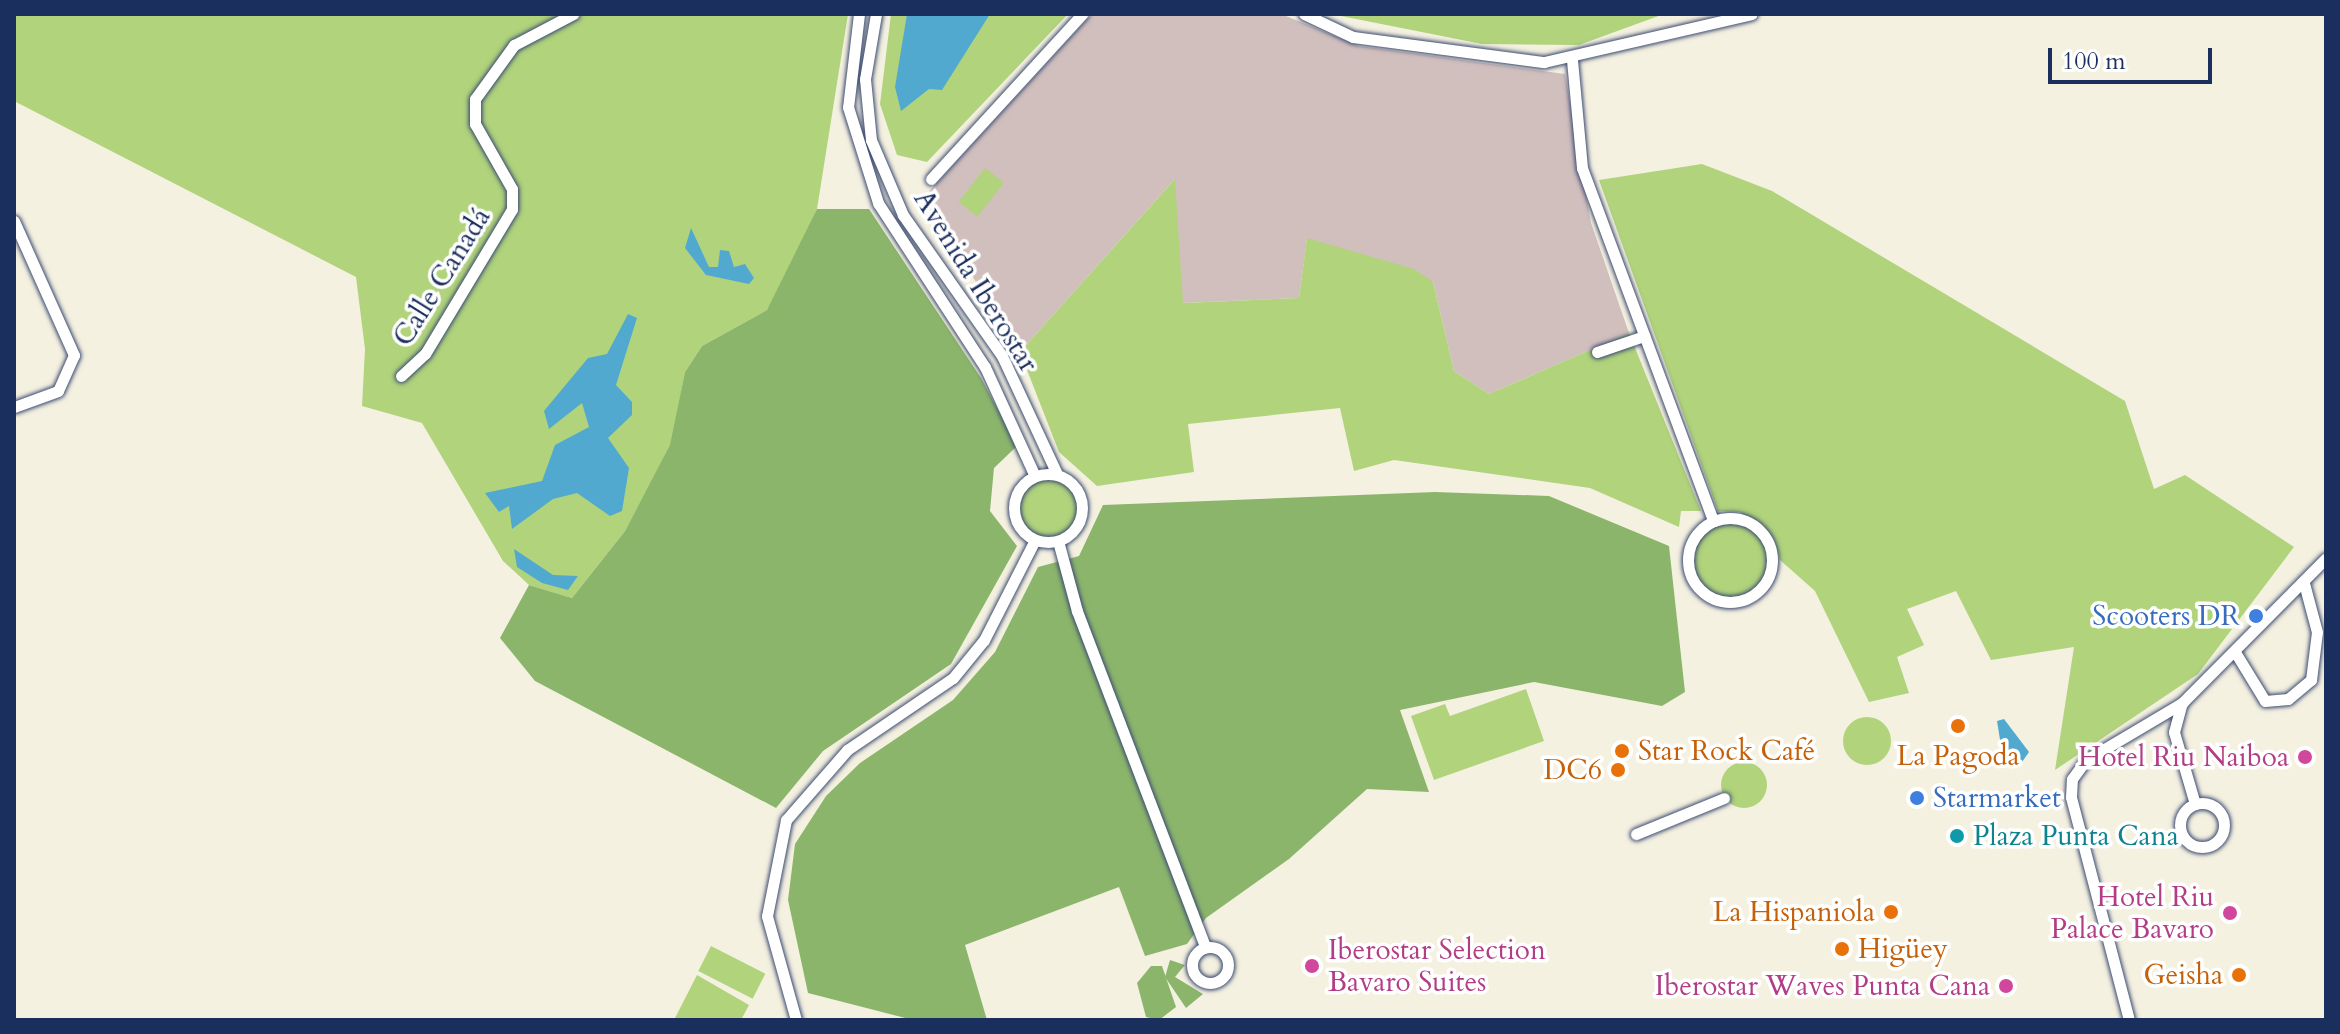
<!DOCTYPE html>
<meta charset="utf-8">
<style>
body{margin:0}
#map{position:relative;width:2340px;height:1034px;overflow:hidden;background:#f5f1e1;font-family:Cardo,serif}
div>[style]{position:absolute}
.industrial>*{inset:0;background:#d1bfbe}
.green>*{inset:0;background:#b0d37c;transform-origin:0 0}
.round{border-radius:50%}
.forest>*{inset:0;background:#8cb56c}
.water>*{inset:0;background:#52a9cf}
.roads{filter:drop-shadow(0 0 2px #3c4c72) drop-shadow(0 0 2px #3c4c72)}
.minor>*{height:11px;margin:-5.5px;padding:0 5.5px;transform-origin:5.5px;border-radius:5.5px;background:#fff}
.minor>.ring{margin:-5.5px;padding:0;box-sizing:content-box;background:none;border:11px solid #fff;border-radius:50%}
.dots>*{width:22px;height:22px;translate:-50% -50%;box-sizing:border-box;border:4px solid #fff;border-radius:50%}
span{translate:-50% -50%;white-space:nowrap;text-align:center;line-height:1.15;-webkit-text-stroke:7px #fff;paint-order:stroke}
.street-label{font-size:28px;color:#1b2f5e}
.shop-label{font-size:28px;color:#366cbe}
.right{translate:-100% -50%;text-align:right}
.left{translate:0 -50%;text-align:left}
.food-label{font-size:28px;color:#c56008}
.hotel-label{font-size:28px;color:#b23c85}
.culture-label{font-size:28px;color:#0d838f}
.frame{position:absolute;inset:0;border:16px solid #1b2f5e;pointer-events:none}
.scale{position:absolute;left:2048px;top:48px;width:164px;height:36px;box-sizing:border-box;border:4px solid #1b2f5e;border-top:0;padding-left:10px;font-size:24px;line-height:28px;white-space:nowrap;color:#1b2f5e;-webkit-text-stroke:6px #fff;paint-order:stroke}
</style>
<div id="map">
<div class="industrial">
<i style="clip-path:polygon(1092px 14px,1281px 14px,1359px 46px,1565px 74px,1591px 223px,1629px 333px,1489px 394px,1454px 371px,1433px 282px,1307px 239px,1299px 298px,1182px 303px,1174px 180px,1020px 352px,923px 198px)"></i>
</div>
<div class="green">
<i style="clip-path:polygon(14px 14px,848px 14px,817px 209px,788px 276px,767px 310px,702px 346px,685px 372px,671px 445px,625px 531px,572px 598px,529px 585px,503px 561px,422px 423px,362px 406px,365px 349px,356px 277px,14px 101px)"></i>
<i style="clip-path:polygon(891px 14px,1068px 14px,927px 162px,897px 155px,880px 104px)"></i>
<i style="clip-path:polygon(1331px 14px,1664px 14px,1579px 45px,1482px 44px)"></i>
<i style="clip-path:polygon(1702px 164px,1772px 191px,2125px 401px,2154px 489px,2185px 475px,2294px 547px,2198px 674px,2055px 770px,2074px 647px,1991px 660px,1956px 591px,1907px 609px,1924px 645px,1897px 657px,1909px 693px,1869px 702px,1815px 591px,1780px 560px,1774px 539px,1740px 512px,1718px 511px,1599px 180px)"></i>
<i style="left:985px;top:168px;width:24px;height:43px;rotate:38deg"></i>
<i style="clip-path:polygon(1175px 179px,1183px 303px,1299px 298px,1307px 238px,1414px 269px,1433px 282px,1454px 371px,1489px 394px,1629px 333px,1701px 511px,1681px 511px,1679px 527px,1590px 488px,1394px 460px,1354px 471px,1340px 408px,1188px 424px,1194px 472px,1097px 486px,1059px 452px,1020px 352px)"></i>
<i class="round" style="left:1014px;top:474px;width:68px;height:68px"></i>
<i class="round" style="left:1688px;top:518px;width:84px;height:84px"></i>
<i style="clip-path:polygon(1526px 689px,1544px 741px,1434px 780px,1411px 716px,1445px 704px,1450px 716px)"></i>
<i class="round" style="left:1843px;top:717px;width:48px;height:48px"></i>
<i class="round" style="left:1721px;top:762px;width:46px;height:46px"></i>
<i style="left:711px;top:946px;width:61px;height:28px;rotate:27deg"></i>
<i style="clip-path:polygon(697px 975px,749px 1005px,741px 1020px,674px 1020px)"></i>
</div>
<div class="forest">
<i style="clip-path:polygon(817px 209px,869px 209px,981px 378px,1017px 446px,994px 468px,990px 511px,1017px 546px,951px 664px,823px 751px,776px 808px,535px 681px,500px 638px,529px 585px,572px 598px,625px 531px,670px 445px,685px 372px,702px 346px,767px 310px)"></i>
<i style="clip-path:polygon(1435px 492px,1549px 496px,1669px 546px,1685px 692px,1662px 706px,1534px 682px,1400px 710px,1429px 792px,1367px 789px,1289px 859px,1206px 918px,1187px 944px,1145px 956px,1119px 887px,965px 945px,987px 1020px,913px 1020px,808px 993px,788px 900px,795px 844px,826px 796px,860px 763px,953px 700px,995px 652px,1038px 567px,1079px 556px,1103px 505px)"></i>
<i style="clip-path:polygon(1170px 960px,1185px 965px,1175px 977px,1203px 994px,1186px 1008px,1165px 977px)"></i>
<i style="clip-path:polygon(1151px 966px,1162px 966px,1176px 1007px,1159px 1020px,1146px 1017px,1137px 983px)"></i>
</div>
<div class="water">
<i style="clip-path:polygon(907px 14px,990px 14px,942px 90px,929px 89px,901px 111px,895px 87px)"></i>
<i style="clip-path:polygon(691px 228px,709px 267px,718px 267px,720px 250px,729px 251px,734px 267px,745px 264px,754px 278px,749px 284px,706px 275px,685px 248px)"></i>
<i style="clip-path:polygon(628px 314px,637px 318px,616px 385px,632px 402px,632px 415px,608px 438px,629px 468px,622px 511px,610px 516px,577px 493px,553px 499px,512px 529px,509px 506px,499px 512px,485px 493px,542px 481px,555px 445px,589px 427px,582px 403px,549px 429px,544px 411px,588px 358px,607px 354px)"></i>
<i style="clip-path:polygon(514px 549px,553px 575px,578px 576px,568px 590px,542px 583px,517px 567px)"></i>
<i style="clip-path:polygon(2004px 719px,2029px 752px,2022px 762px,2002px 752px,1997px 721px)"></i>
</div>
<div class="roads">
<div class="minor">
<i style="left:859px;top:14px;width:94px;rotate:96.7deg"></i>
<i style="left:848px;top:107px;width:101px;rotate:72.6deg"></i>
<i style="left:878px;top:203px;width:196px;rotate:56.9deg"></i>
<i style="left:985px;top:367px;width:120px;rotate:65.4deg"></i>
<i style="left:876px;top:14px;width:66px;rotate:99.6deg"></i>
<i style="left:865px;top:79px;width:61px;rotate:84.4deg"></i>
<i style="left:871px;top:140px;width:82px;rotate:66.9deg"></i>
<i style="left:903px;top:215px;width:172px;rotate:54.9deg"></i>
<i style="left:1002px;top:356px;width:130px;rotate:65deg"></i>
<i style="left:1304px;top:14px;width:54px;rotate:25.1deg"></i>
<i style="left:1353px;top:37px;width:193px;rotate:7.5deg"></i>
<i style="left:1544px;top:62px;width:213px;rotate:-13deg"></i>
<i style="left:1572px;top:60px;width:108px;rotate:84.7deg"></i>
<i style="left:1582px;top:168px;width:377px;rotate:69.6deg"></i>
<i style="left:931px;top:179px;width:224px;rotate:-47.5deg"></i>
<i style="left:14px;top:221px;width:147px;rotate:65.9deg"></i>
<i style="left:74px;top:355px;width:39px;rotate:114deg"></i>
<i style="left:58px;top:391px;width:47px;rotate:160deg"></i>
<i style="left:1597px;top:352px;width:50px;rotate:-18.8deg"></i>
<i style="left:401px;top:376px;width:33px;rotate:-43deg"></i>
<i style="left:425px;top:354px;width:169px;rotate:-59deg"></i>
<i style="left:512px;top:209px;width:20px;rotate:-90deg"></i>
<i style="left:512px;top:189px;width:75px;rotate:-119.6deg"></i>
<i style="left:475px;top:124px;width:25px;rotate:-90deg"></i>
<i style="left:475px;top:99px;width:67px;rotate:-54.2deg"></i>
<i style="left:514px;top:45px;width:67px;rotate:-27.7deg"></i>
<i class="ring" style="left:1014px;top:474px;width:57px;height:57px"></i>
<i class="ring" style="left:1688px;top:518px;width:73px;height:73px"></i>
<i style="left:1058px;top:541px;width:73px;rotate:74.8deg"></i>
<i style="left:1077px;top:611px;width:360px;rotate:69.1deg"></i>
<i style="left:2235px;top:652px;width:57px;rotate:58.5deg"></i>
<i style="left:2265px;top:701px;width:23px;rotate:-5deg"></i>
<i style="left:2288px;top:699px;width:30px;rotate:-40deg"></i>
<i style="left:2311px;top:680px;width:48px;rotate:-82.9deg"></i>
<i style="left:2317px;top:632px;width:51px;rotate:-104.9deg"></i>
<i class="ring" style="left:2180px;top:803px;width:33px;height:33px"></i>
<i style="left:2195px;top:804px;width:75px;rotate:-106.3deg"></i>
<i style="left:2174px;top:732px;width:30px;rotate:-75deg"></i>
<i style="left:2182px;top:703px;width:204px;rotate:-45.2deg"></i>
<i style="left:1636px;top:834px;width:95px;rotate:-22.2deg"></i>
<i class="ring" style="left:1192px;top:947px;width:25px;height:25px"></i>
<i style="left:796px;top:1020px;width:108px;rotate:-105.6deg"></i>
<i style="left:767px;top:916px;width:98px;rotate:-78.8deg"></i>
<i style="left:786px;top:820px;width:93px;rotate:-48.9deg"></i>
<i style="left:847px;top:750px;width:128px;rotate:-34.2deg"></i>
<i style="left:953px;top:678px;width:49px;rotate:-50.8deg"></i>
<i style="left:984px;top:640px;width:112px;rotate:-63deg"></i>
<i style="left:2129px;top:1020px;width:230px;rotate:-104.6deg"></i>
<i style="left:2071px;top:797px;width:18px;rotate:-87deg"></i>
<i style="left:2072px;top:779px;width:24px;rotate:-54deg"></i>
<i style="left:2086px;top:760px;width:112px;rotate:-30.7deg"></i>
</div>
</div>
<div class="dots">
<i style="left:2256px;top:616px;background:#3f7fe0"></i>
<i style="left:1958px;top:726px;background:#e8710a"></i>
<i style="left:1622px;top:751px;background:#e8710a"></i>
<i style="left:2305px;top:757px;background:#d1479c"></i>
<i style="left:1618px;top:770px;background:#e8710a"></i>
<i style="left:1917px;top:798px;background:#3f7fe0"></i>
<i style="left:1957px;top:836px;background:#0f9aa8"></i>
<i style="left:1891px;top:912px;background:#e8710a"></i>
<i style="left:2230px;top:913px;background:#d1479c"></i>
<i style="left:1842px;top:949px;background:#e8710a"></i>
<i style="left:1312px;top:966px;background:#d1479c"></i>
<i style="left:2239px;top:975px;background:#e8710a"></i>
<i style="left:2006px;top:986px;background:#d1479c"></i>
</div>
<div class="street-label">
<span style="left:442px;top:277px;rotate:-58deg">Calle Canadá</span>
<span style="left:976px;top:281px;rotate:58deg">Avenida Iberostar</span>
</div>
<div class="shop-label">
<span class="right" style="left:2240px;top:616px">Scooters DR</span>
<span class="left" style="left:1933px;top:798px">Starmarket</span>
</div>
<div class="food-label">
<span class="left" style="left:1638px;top:751px">Star Rock Café</span>
<span style="left:1958px;top:756px">La Pagoda</span>
<span class="right" style="left:1602px;top:770px">DC6</span>
<span class="right" style="left:1875px;top:912px">La Hispaniola</span>
<span class="left" style="left:1858px;top:949px">Higüey</span>
<span class="right" style="left:2223px;top:975px">Geisha</span>
</div>
<div class="hotel-label">
<span class="right" style="left:2289px;top:757px">Hotel Riu Naiboa</span>
<span class="right" style="left:2214px;top:913px">Hotel Riu<br>Palace Bavaro</span>
<span class="left" style="left:1328px;top:966px">Iberostar Selection<br>Bavaro Suites</span>
<span class="right" style="left:1990px;top:986px">Iberostar Waves Punta Cana</span>
</div>
<div class="culture-label">
<span class="left" style="left:1973px;top:836px">Plaza Punta Cana</span>
</div>
<div class="frame"></div>
<div class="scale">100 m</div>
</div>
